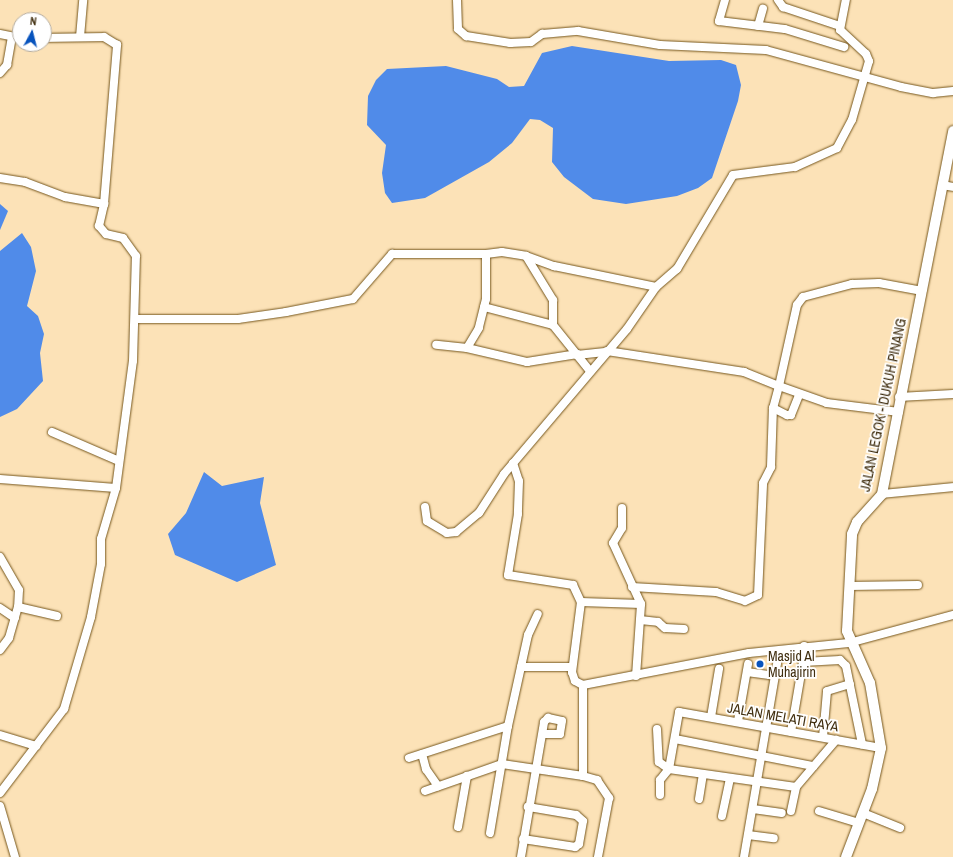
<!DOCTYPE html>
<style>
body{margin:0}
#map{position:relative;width:953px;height:857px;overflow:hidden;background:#fce2b7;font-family:"Archivo Narrow",sans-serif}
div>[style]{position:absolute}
.water>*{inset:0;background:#508be9}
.roads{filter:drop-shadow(0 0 1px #76571d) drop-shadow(0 0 1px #76571d)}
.minor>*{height:8px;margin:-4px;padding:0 4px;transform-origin:4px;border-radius:4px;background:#fff}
.tertiary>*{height:10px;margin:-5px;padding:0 5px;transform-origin:5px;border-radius:5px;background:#fff}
.dots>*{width:11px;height:11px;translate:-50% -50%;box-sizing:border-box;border:2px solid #fff;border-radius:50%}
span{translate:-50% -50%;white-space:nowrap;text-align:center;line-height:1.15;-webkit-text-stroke:3.5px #fff;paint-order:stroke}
.street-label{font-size:14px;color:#402e0f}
.poi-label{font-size:14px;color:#402e0f}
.left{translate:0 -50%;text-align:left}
.north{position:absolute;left:12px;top:12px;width:40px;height:40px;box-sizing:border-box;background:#fff;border:1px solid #b3ab9f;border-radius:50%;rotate:7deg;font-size:11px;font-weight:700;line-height:16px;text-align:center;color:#402e0f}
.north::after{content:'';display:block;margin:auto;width:14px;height:18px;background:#0753bd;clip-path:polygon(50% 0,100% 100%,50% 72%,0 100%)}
</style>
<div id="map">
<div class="water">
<i style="clip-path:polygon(572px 46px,669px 61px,721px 60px,736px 65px,741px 85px,738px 101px,712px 178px,698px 188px,677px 196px,626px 204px,593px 199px,564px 177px,552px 162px,553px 128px,540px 120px,530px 119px,512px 143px,489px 162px,425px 198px,392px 203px,385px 193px,382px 173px,386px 145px,367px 125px,368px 96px,376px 80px,387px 69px,446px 66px,497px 79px,509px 87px,524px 86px,542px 53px)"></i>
<i style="clip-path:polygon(0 204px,8px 211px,0 230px)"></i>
<i style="clip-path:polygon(22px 233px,31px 247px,36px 271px,27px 306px,38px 316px,44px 334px,40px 353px,43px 381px,17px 409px,0 417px,0 251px)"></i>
<i style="clip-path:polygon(204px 472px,222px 486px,264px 477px,260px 503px,276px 565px,237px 582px,175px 555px,168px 534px,186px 513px)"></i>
</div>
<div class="roads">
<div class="minor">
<i style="left:457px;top:0;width:29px;rotate:88deg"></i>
<i style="left:458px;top:29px;width:11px;rotate:41deg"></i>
<i style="left:466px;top:36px;width:45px;rotate:9deg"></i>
<i style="left:510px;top:43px;width:21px;rotate:-3deg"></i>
<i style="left:531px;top:42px;width:14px;rotate:-36deg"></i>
<i style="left:542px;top:34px;width:36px;rotate:-5deg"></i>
<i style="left:578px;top:31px;width:83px;rotate:9.7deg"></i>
<i style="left:660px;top:45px;width:106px;rotate:2.7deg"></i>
<i style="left:766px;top:50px;width:140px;rotate:15.3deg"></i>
<i style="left:901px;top:87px;width:33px;rotate:11deg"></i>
<i style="left:933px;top:93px;width:20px;rotate:-6deg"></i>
<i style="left:725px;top:0;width:22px;rotate:106deg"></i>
<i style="left:719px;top:21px;width:66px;rotate:6.9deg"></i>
<i style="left:785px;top:29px;width:62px;rotate:17deg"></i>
<i style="left:778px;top:0;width:9px;rotate:54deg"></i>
<i style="left:783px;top:7px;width:60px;rotate:18.4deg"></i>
<i style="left:758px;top:26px;width:18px;rotate:-74deg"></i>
<i style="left:0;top:34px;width:20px;rotate:11deg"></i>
<i style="left:80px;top:37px;width:37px;rotate:-85deg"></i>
<i style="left:0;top:73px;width:11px;rotate:-49deg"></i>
<i style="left:7px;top:65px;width:28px;rotate:-80deg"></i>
<i style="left:0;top:178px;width:25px;rotate:9deg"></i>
<i style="left:25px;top:182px;width:43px;rotate:20.6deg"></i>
<i style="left:65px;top:197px;width:40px;rotate:10deg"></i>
<i style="left:942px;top:185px;width:11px;rotate:10deg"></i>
<i style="left:486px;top:254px;width:16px;rotate:-7deg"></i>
<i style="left:502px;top:252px;width:24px;rotate:9deg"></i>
<i style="left:526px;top:256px;width:30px;rotate:20deg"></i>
<i style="left:554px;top:266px;width:104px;rotate:11.6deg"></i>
<i style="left:526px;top:256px;width:52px;rotate:58.5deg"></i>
<i style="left:553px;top:300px;width:25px;rotate:90deg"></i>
<i style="left:484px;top:307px;width:71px;rotate:14.6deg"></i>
<i style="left:553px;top:325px;width:59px;rotate:51.2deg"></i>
<i style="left:135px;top:319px;width:103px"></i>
<i style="left:238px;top:319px;width:49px;rotate:-8.3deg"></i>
<i style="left:286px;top:312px;width:68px;rotate:-11deg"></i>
<i style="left:353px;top:299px;width:60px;rotate:-49.1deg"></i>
<i style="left:392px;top:254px;width:94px"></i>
<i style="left:486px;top:254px;width:45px;rotate:90deg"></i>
<i style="left:486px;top:299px;width:30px;rotate:104deg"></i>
<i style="left:479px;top:328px;width:23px;rotate:121deg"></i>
<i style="left:467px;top:348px;width:31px;rotate:-174deg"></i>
<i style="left:467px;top:348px;width:62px;rotate:13.1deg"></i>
<i style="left:527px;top:362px;width:51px;rotate:-9.1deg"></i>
<i style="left:607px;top:351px;width:139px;rotate:8.7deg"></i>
<i style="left:744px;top:372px;width:38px;rotate:22deg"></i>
<i style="left:779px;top:386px;width:23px;rotate:105deg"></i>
<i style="left:773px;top:408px;width:16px;rotate:27deg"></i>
<i style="left:787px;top:415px;width:4px"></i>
<i style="left:791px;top:415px;width:22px;rotate:-68deg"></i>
<i style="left:577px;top:355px;width:28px;rotate:-6deg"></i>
<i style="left:899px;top:397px;width:54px;rotate:-3.2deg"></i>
<i style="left:899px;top:412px;width:73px;rotate:-172.9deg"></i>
<i style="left:827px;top:403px;width:51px;rotate:-160.5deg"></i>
<i style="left:779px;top:386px;width:83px;rotate:-77.5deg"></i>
<i style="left:797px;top:305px;width:10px;rotate:-53deg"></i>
<i style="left:803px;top:297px;width:51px;rotate:-14.9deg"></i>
<i style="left:852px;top:284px;width:27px;rotate:-2deg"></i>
<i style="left:879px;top:283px;width:44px;rotate:10.5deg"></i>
<i style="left:52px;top:432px;width:73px;rotate:23.4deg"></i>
<i style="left:513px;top:463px;width:19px;rotate:72deg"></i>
<i style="left:519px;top:481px;width:33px;rotate:92deg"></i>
<i style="left:518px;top:514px;width:62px;rotate:99.3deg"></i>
<i style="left:508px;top:575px;width:66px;rotate:8.7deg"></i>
<i style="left:573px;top:585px;width:19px;rotate:65deg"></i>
<i style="left:581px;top:602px;width:71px;rotate:97.3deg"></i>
<i style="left:572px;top:672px;width:9px;rotate:72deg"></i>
<i style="left:575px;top:681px;width:9px;rotate:27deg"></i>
<i style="left:583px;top:685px;width:169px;rotate:-10.9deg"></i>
<i style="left:749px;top:653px;width:100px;rotate:-5.7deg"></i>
<i style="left:849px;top:643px;width:108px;rotate:-15.1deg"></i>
<i style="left:0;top:479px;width:116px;rotate:4.4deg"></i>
<i style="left:882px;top:494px;width:71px;rotate:-5.6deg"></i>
<i style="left:425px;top:507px;width:14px;rotate:82deg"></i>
<i style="left:427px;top:521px;width:23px;rotate:31deg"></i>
<i style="left:447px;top:533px;width:9px;rotate:-6deg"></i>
<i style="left:456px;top:532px;width:30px;rotate:-40deg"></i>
<i style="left:479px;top:513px;width:46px;rotate:-57.3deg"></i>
<i style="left:504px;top:474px;width:190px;rotate:-49.7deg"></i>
<i style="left:627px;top:329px;width:51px;rotate:-55.4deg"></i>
<i style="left:656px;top:287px;width:28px;rotate:-41deg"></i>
<i style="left:677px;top:269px;width:109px;rotate:-59.2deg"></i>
<i style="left:733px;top:175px;width:63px;rotate:-7.4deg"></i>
<i style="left:795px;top:167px;width:46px;rotate:-24.3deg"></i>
<i style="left:837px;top:148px;width:32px;rotate:-62deg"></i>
<i style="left:852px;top:120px;width:61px;rotate:-73.9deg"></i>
<i style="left:869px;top:61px;width:8px;rotate:-113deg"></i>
<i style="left:866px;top:54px;width:35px;rotate:-137deg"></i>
<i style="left:840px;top:30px;width:31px;rotate:-79deg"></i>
<i style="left:0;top:557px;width:38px;rotate:60deg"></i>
<i style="left:19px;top:590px;width:17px;rotate:93deg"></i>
<i style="left:849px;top:586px;width:69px;rotate:-0.8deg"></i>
<i style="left:632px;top:587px;width:84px;rotate:3.4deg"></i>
<i style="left:716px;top:592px;width:30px;rotate:17deg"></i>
<i style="left:745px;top:601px;width:14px;rotate:-25deg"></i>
<i style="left:758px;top:595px;width:112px;rotate:-87.4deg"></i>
<i style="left:763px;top:483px;width:18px;rotate:-63deg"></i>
<i style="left:771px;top:467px;width:59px;rotate:-88.1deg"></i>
<i style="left:581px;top:602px;width:60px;rotate:1.9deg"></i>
<i style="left:641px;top:604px;width:67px;rotate:-114.7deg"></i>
<i style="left:613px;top:543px;width:17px;rotate:-59deg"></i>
<i style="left:622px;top:528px;width:20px;rotate:-90deg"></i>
<i style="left:0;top:608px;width:18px;rotate:34deg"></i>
<i style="left:640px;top:620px;width:18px;rotate:6deg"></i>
<i style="left:658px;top:622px;width:9px;rotate:41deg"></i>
<i style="left:665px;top:628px;width:19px;rotate:3deg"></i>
<i style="left:0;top:650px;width:15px;rotate:-53deg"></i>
<i style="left:9px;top:638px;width:32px;rotate:-74deg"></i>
<i style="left:18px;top:607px;width:40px;rotate:13deg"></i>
<i style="left:803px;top:662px;width:16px;rotate:-86deg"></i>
<i style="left:521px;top:667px;width:50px"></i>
<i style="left:747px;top:672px;width:28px;rotate:8deg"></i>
<i style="left:636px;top:676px;width:72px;rotate:-86deg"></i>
<i style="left:583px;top:685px;width:91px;rotate:90deg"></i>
<i style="left:583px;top:776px;width:15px;rotate:16deg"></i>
<i style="left:597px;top:780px;width:22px;rotate:56deg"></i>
<i style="left:609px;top:798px;width:60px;rotate:100.6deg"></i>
<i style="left:711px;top:717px;width:49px;rotate:-80.5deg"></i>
<i style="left:738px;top:721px;width:58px;rotate:-80deg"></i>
<i style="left:657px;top:729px;width:33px;rotate:87deg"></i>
<i style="left:659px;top:762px;width:12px;rotate:35deg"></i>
<i style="left:669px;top:769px;width:58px;rotate:-80deg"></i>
<i style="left:679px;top:712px;width:205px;rotate:10.1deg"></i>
<i style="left:791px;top:732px;width:71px;rotate:-80.3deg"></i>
<i style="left:803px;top:662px;width:37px;rotate:-3deg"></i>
<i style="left:840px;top:660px;width:8px;rotate:45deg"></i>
<i style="left:846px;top:666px;width:80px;rotate:78.4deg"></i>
<i style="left:0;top:735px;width:38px;rotate:17deg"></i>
<i style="left:823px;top:737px;width:46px;rotate:-85deg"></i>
<i style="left:827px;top:691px;width:24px;rotate:-17deg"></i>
<i style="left:675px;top:739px;width:141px;rotate:11.1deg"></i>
<i style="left:422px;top:754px;width:16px;rotate:75deg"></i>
<i style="left:426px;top:769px;width:21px;rotate:55deg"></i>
<i style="left:409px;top:758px;width:104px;rotate:-17.9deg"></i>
<i style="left:425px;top:791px;width:82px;rotate:-19.3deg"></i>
<i style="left:502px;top:764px;width:82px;rotate:8.4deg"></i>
<i style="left:0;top:793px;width:106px;rotate:-52.7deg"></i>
<i style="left:64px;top:709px;width:96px;rotate:-73.6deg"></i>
<i style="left:91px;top:617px;width:54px;rotate:-79.3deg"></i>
<i style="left:101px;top:564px;width:25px;rotate:-90deg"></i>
<i style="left:101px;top:539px;width:53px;rotate:-73.6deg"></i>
<i style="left:116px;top:488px;width:128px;rotate:-82.4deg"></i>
<i style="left:133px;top:361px;width:105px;rotate:-88.4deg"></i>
<i style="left:136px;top:256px;width:22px;rotate:-126deg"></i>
<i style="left:123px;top:238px;width:17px;rotate:-167deg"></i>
<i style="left:106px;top:234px;width:11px;rotate:-131deg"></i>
<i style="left:99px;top:226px;width:23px;rotate:-77deg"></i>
<i style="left:104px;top:204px;width:160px;rotate:-85.3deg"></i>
<i style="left:117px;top:45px;width:15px;rotate:-148deg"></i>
<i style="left:104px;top:37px;width:60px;rotate:179deg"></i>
<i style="left:660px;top:795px;width:15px;rotate:-90deg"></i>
<i style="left:660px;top:780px;width:14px;rotate:-51deg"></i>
<i style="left:669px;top:769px;width:128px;rotate:8.1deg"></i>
<i style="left:796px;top:787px;width:62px;rotate:-49.6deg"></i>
<i style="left:699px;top:799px;width:24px;rotate:-81deg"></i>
<i style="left:0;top:806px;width:53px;rotate:73.6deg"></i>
<i style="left:753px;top:809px;width:29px;rotate:8deg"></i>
<i style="left:791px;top:811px;width:25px;rotate:-78deg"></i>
<i style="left:819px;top:811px;width:42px;rotate:16.7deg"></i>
<i style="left:863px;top:813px;width:40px;rotate:22deg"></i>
<i style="left:722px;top:816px;width:38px;rotate:-78deg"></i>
<i style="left:458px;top:827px;width:52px;rotate:-80deg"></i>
<i style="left:490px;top:833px;width:109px;rotate:-80.5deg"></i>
<i style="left:508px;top:726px;width:93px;rotate:-77.6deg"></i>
<i style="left:528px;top:635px;width:23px;rotate:-65deg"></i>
<i style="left:748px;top:835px;width:26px;rotate:7deg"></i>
<i style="left:523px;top:839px;width:53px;rotate:8.7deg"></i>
<i style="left:575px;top:847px;width:5px;rotate:-37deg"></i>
<i style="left:579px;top:844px;width:23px;rotate:-80deg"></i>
<i style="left:583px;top:821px;width:9px;rotate:-139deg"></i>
<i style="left:576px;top:815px;width:49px;rotate:-170.5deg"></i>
<i style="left:521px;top:857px;width:137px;rotate:-80.3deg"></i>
<i style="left:544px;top:722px;width:6px;rotate:-45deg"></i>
<i style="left:548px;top:718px;width:14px;rotate:12deg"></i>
<i style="left:562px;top:721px;width:13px;rotate:99deg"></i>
<i style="left:560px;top:734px;width:17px;rotate:180deg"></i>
<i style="left:744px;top:857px;width:201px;rotate:-80.3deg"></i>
</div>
<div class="tertiary">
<i style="left:846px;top:857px;width:73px;rotate:-69.1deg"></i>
<i style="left:872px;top:789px;width:42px;rotate:-77.6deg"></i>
<i style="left:881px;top:748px;width:66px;rotate:-99.6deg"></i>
<i style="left:870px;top:683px;width:57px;rotate:-113.9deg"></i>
<i style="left:847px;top:631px;width:97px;rotate:-87deg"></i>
<i style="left:852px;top:534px;width:13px;rotate:-67deg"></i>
<i style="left:857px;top:522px;width:38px;rotate:-48deg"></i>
<i style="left:882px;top:494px;width:370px;rotate:-78.9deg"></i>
</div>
</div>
<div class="dots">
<i style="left:760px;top:664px;background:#0753bd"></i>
</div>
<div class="street-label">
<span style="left:883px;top:405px;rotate:-78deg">JALAN LEGOK - DUKUH PINANG</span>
<span style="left:783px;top:717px;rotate:10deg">JALAN MELATI RAYA</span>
</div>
<div class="poi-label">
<span class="left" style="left:768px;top:664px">Masjid Al<br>Muhajirin</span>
</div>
<div class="north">N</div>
</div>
